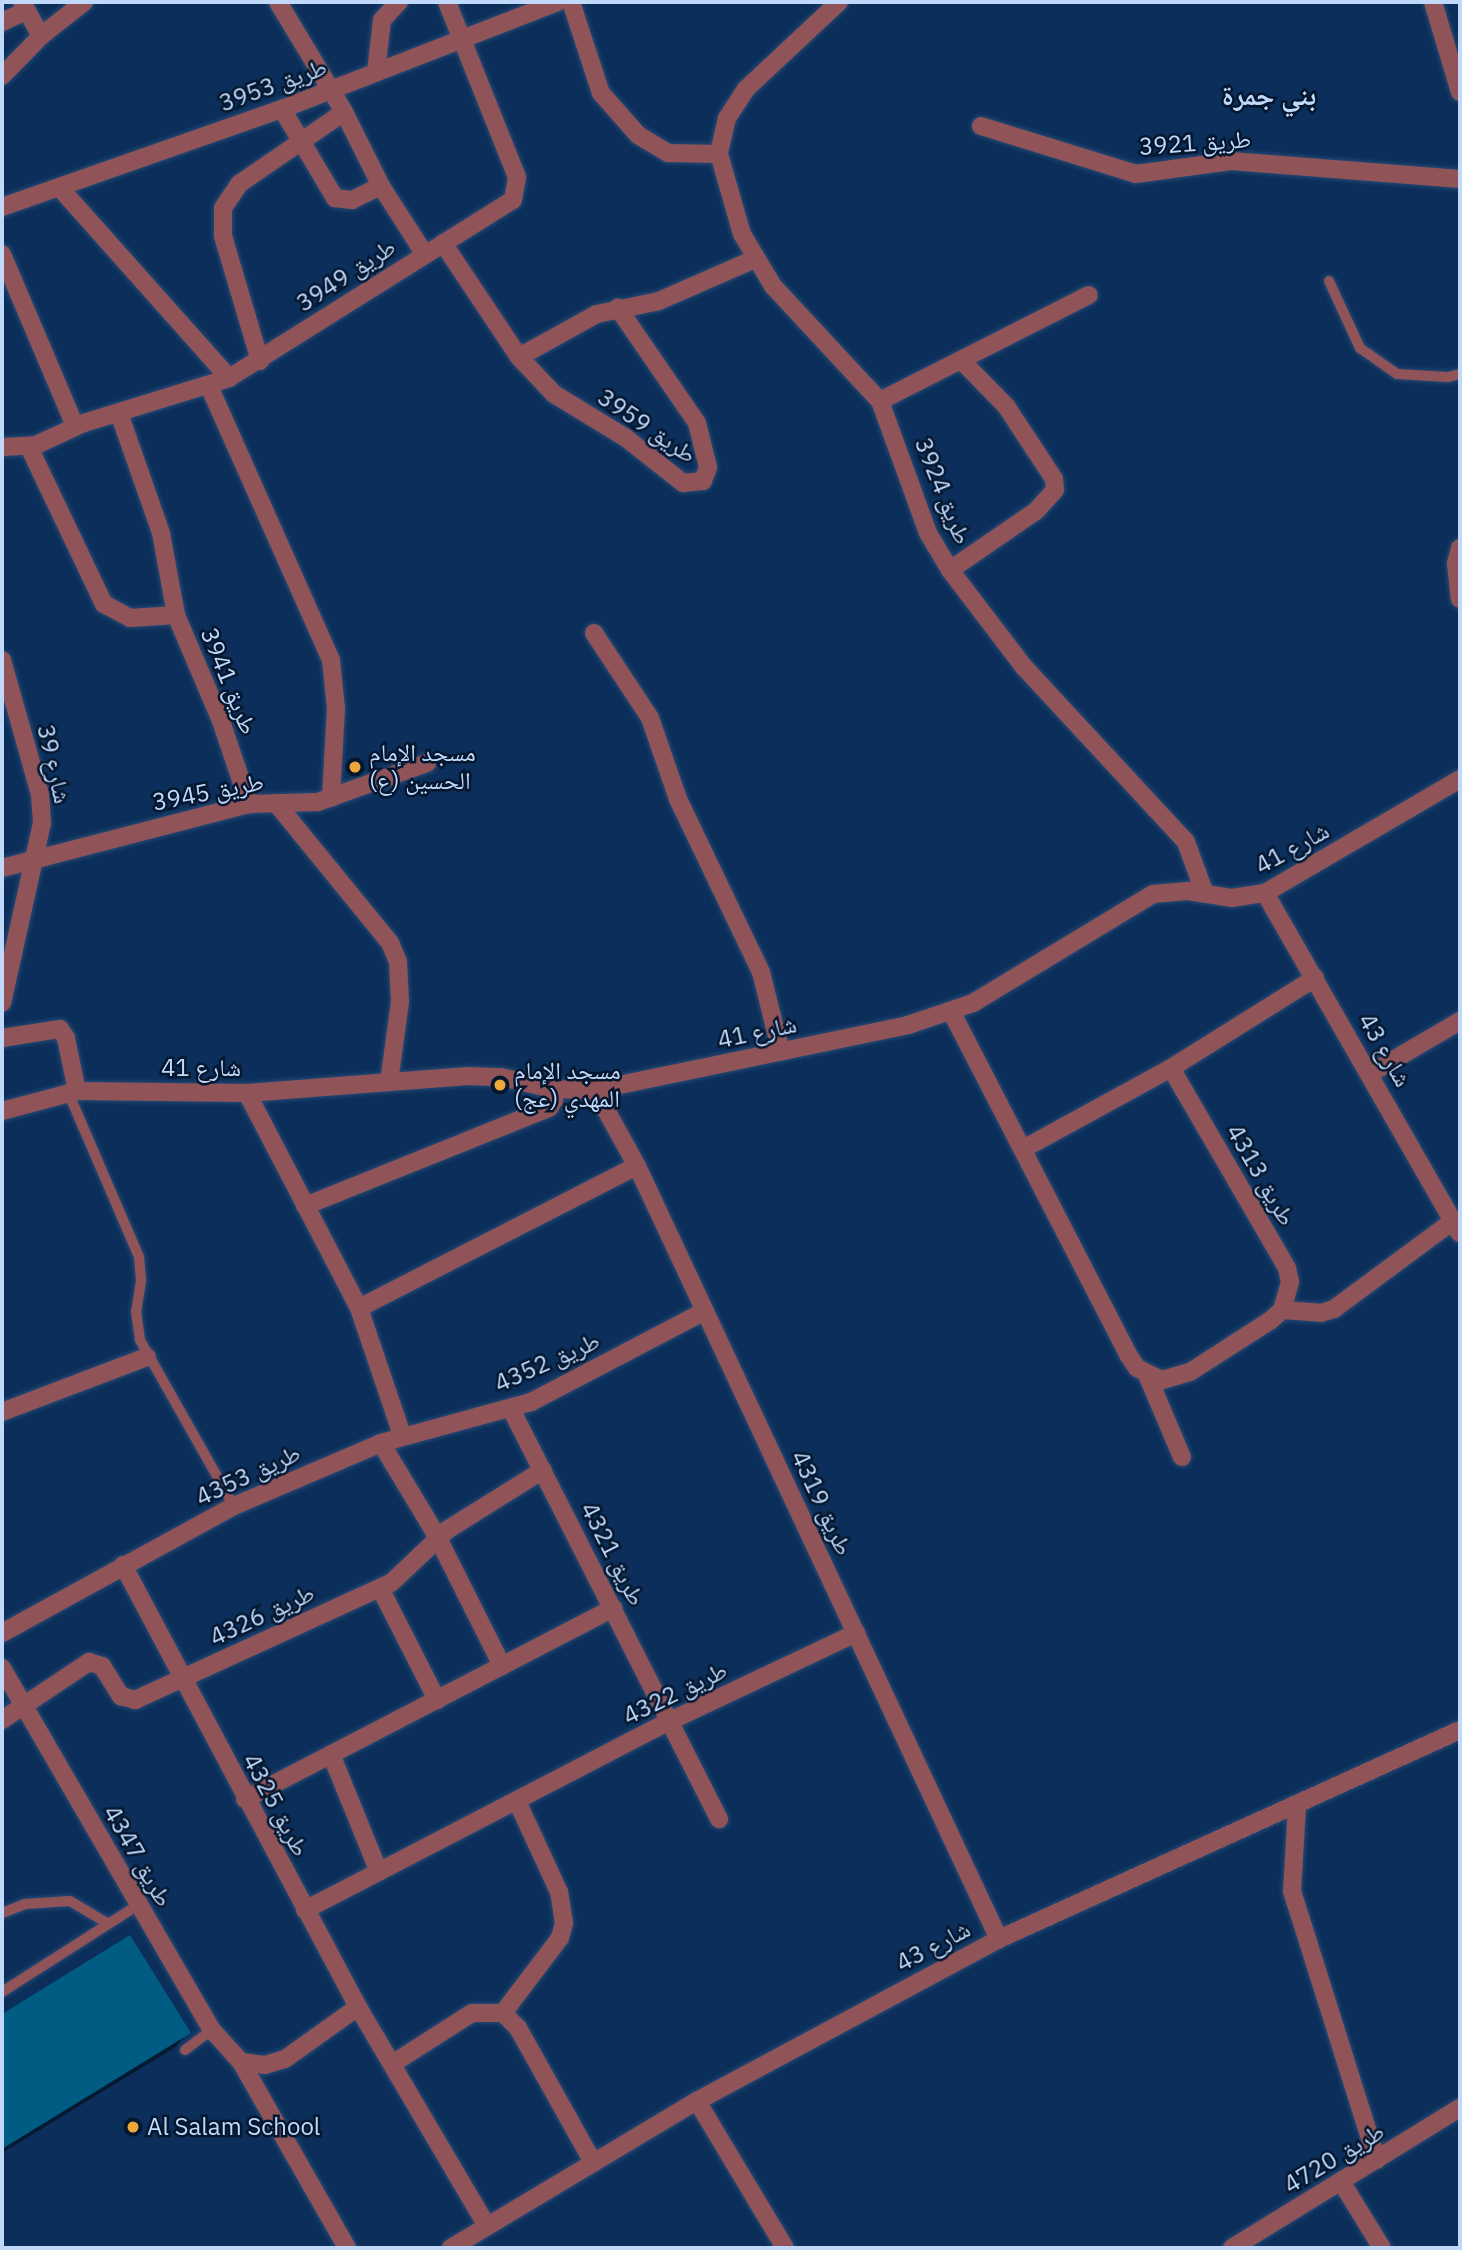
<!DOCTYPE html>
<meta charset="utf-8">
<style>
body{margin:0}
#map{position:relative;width:1462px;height:2250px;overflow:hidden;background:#0b2f5a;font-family:"IBM Plex Sans","Noto Naskh Arabic",sans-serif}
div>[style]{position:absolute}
.shadow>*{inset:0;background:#0007}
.building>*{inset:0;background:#015c83}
.roads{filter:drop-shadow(0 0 2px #284a74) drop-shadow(0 0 2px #284a74)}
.lane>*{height:10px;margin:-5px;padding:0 5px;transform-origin:5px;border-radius:5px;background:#905458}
.street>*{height:18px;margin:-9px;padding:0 9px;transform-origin:9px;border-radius:9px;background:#905458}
.dots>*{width:19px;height:19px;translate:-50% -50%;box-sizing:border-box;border:4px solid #05172f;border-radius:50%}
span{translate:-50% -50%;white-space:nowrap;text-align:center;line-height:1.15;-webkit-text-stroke:5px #05172f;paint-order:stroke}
.street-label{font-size:24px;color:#c0d9fb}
.poi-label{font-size:24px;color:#c0d9fb}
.left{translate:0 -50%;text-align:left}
.quarter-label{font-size:28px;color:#c0d9fb;font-weight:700}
.frame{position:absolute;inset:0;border:4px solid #c0d9fb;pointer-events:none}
</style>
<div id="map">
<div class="shadow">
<i style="clip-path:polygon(129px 1938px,188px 2033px,174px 2048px,2px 2153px,2px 2016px)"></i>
</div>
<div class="building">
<i style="clip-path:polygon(130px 1935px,191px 2033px,2px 2149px,2px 2014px)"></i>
</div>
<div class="roads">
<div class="lane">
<i style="left:1329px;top:281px;width:74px;rotate:65.2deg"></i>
<i style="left:1360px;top:348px;width:45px;rotate:35.1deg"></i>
<i style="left:1397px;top:374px;width:51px;rotate:3.4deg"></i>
<i style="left:1448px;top:377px;width:12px;rotate:-14deg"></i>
<i style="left:68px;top:1092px;width:180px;rotate:66.7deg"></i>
<i style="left:139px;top:1257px;width:24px;rotate:85deg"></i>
<i style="left:141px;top:1281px;width:30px;rotate:99deg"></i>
<i style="left:136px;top:1311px;width:29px;rotate:82deg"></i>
<i style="left:140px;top:1340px;width:191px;rotate:60.5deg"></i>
<i style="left:2px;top:1913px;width:25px;rotate:-21deg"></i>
<i style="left:25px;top:1904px;width:45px;rotate:-3.8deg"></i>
<i style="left:70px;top:1901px;width:43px;rotate:30.7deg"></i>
<i style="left:2px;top:1992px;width:161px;rotate:-32.6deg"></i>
<i style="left:185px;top:2050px;width:34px;rotate:-37deg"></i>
</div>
<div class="street">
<i style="left:22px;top:2px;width:39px;rotate:61deg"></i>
<i style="left:278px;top:2px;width:128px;rotate:59deg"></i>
<i style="left:344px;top:112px;width:83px;rotate:63.4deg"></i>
<i style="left:381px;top:186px;width:80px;rotate:57.3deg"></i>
<i style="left:571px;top:2px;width:96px;rotate:71.8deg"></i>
<i style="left:601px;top:93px;width:56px;rotate:48.6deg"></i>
<i style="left:638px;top:135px;width:35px;rotate:31deg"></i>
<i style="left:668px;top:153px;width:51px;rotate:1.1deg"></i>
<i style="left:839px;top:2px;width:127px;rotate:136.9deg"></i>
<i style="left:746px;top:89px;width:35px;rotate:123deg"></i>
<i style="left:727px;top:118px;width:37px;rotate:103deg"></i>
<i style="left:719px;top:154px;width:83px;rotate:74deg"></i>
<i style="left:742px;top:234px;width:61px;rotate:59.2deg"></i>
<i style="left:773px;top:286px;width:157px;rotate:47.1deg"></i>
<i style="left:880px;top:401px;width:140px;rotate:70deg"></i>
<i style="left:928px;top:533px;width:43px;rotate:59.3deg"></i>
<i style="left:950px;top:570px;width:122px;rotate:52.7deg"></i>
<i style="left:1024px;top:667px;width:238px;rotate:47.2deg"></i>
<i style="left:1186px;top:842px;width:55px;rotate:69.9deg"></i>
<i style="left:1433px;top:2px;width:94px;rotate:73.3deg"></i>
<i style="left:2px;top:22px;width:26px;rotate:-25deg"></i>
<i style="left:376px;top:72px;width:52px;rotate:-83.4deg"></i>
<i style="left:382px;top:20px;width:25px;rotate:-47deg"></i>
<i style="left:2px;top:76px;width:56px;rotate:-45.7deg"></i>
<i style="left:41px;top:36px;width:55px;rotate:-38.3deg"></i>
<i style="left:282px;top:109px;width:104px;rotate:59.2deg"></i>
<i style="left:335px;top:198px;width:17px;rotate:7deg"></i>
<i style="left:352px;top:200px;width:32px;rotate:-26deg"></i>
<i style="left:981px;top:126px;width:162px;rotate:17.2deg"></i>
<i style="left:1136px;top:174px;width:96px;rotate:-7.8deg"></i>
<i style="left:1231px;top:161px;width:230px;rotate:4.5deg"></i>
<i style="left:60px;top:188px;width:254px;rotate:48.3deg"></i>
<i style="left:2px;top:207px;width:297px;rotate:-19.3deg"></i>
<i style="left:282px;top:109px;width:296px;rotate:-21.2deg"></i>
<i style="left:443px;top:243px;width:137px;rotate:56.3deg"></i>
<i style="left:519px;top:357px;width:51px;rotate:46.6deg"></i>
<i style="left:554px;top:394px;width:84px;rotate:31.4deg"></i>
<i style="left:626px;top:438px;width:73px;rotate:38.3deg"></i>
<i style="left:683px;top:483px;width:20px;rotate:-6deg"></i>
<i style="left:703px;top:481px;width:15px;rotate:-70deg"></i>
<i style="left:708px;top:467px;width:45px;rotate:-104deg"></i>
<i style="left:697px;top:423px;width:140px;rotate:-124.5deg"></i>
<i style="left:2px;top:254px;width:187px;rotate:67deg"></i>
<i style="left:519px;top:357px;width:89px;rotate:-28.9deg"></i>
<i style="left:597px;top:314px;width:63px;rotate:-11.8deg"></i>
<i style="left:659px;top:301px;width:105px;rotate:-23.6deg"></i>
<i style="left:260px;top:361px;width:130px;rotate:-106.5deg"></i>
<i style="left:223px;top:236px;width:28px;rotate:-90deg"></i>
<i style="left:223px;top:208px;width:29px;rotate:-56deg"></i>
<i style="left:239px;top:184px;width:127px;rotate:-34.4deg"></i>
<i style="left:209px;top:386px;width:300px;rotate:66deg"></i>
<i style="left:331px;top:660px;width:48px;rotate:84.1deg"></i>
<i style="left:336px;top:708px;width:90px;rotate:93.2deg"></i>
<i style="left:880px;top:401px;width:234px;rotate:-26.9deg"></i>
<i style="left:119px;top:413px;width:127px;rotate:70.7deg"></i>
<i style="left:161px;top:533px;width:83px;rotate:79.6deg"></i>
<i style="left:176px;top:615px;width:115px;rotate:67deg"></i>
<i style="left:221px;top:721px;width:88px;rotate:71.4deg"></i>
<i style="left:2px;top:447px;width:34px;rotate:-3deg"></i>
<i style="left:36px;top:445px;width:53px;rotate:-24.6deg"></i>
<i style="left:84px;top:423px;width:152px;rotate:-17.2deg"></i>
<i style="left:229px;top:378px;width:335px;rotate:-32.1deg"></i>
<i style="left:513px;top:200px;width:23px;rotate:-80deg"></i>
<i style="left:517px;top:177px;width:188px;rotate:-111.8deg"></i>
<i style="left:29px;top:447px;width:174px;rotate:64.5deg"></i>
<i style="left:104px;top:604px;width:30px;rotate:28deg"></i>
<i style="left:130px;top:618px;width:46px;rotate:-3.7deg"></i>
<i style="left:1460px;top:548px;width:16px;rotate:105deg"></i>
<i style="left:1456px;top:563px;width:36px;rotate:84deg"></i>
<i style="left:950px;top:570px;width:104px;rotate:-34.5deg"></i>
<i style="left:1036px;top:511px;width:28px;rotate:-48deg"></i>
<i style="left:1055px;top:490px;width:11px;rotate:-95deg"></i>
<i style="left:1054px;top:479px;width:87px;rotate:-123.3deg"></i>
<i style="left:1006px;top:406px;width:64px;rotate:-134.4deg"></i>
<i style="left:594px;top:633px;width:102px;rotate:56.6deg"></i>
<i style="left:650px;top:718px;width:86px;rotate:70.9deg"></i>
<i style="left:678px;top:799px;width:192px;rotate:64.4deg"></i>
<i style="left:761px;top:972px;width:82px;rotate:76deg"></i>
<i style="left:2px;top:660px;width:139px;rotate:74.2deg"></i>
<i style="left:40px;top:794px;width:29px;rotate:86deg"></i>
<i style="left:42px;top:823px;width:184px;rotate:102.5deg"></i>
<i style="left:276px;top:803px;width:181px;rotate:50.8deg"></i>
<i style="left:390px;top:943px;width:21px;rotate:67deg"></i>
<i style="left:398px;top:962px;width:40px;rotate:87.1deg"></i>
<i style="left:400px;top:1002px;width:81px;rotate:97.8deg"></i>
<i style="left:2px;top:868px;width:255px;rotate:-14.5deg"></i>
<i style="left:249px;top:804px;width:69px;rotate:-1.7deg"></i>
<i style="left:318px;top:802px;width:116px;rotate:-19.7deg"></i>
<i style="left:1265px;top:893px;width:392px;rotate:60.2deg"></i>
<i style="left:952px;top:1013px;width:386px;rotate:62.7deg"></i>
<i style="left:1129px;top:1356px;width:14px;rotate:56deg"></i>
<i style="left:1137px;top:1368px;width:28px;rotate:26deg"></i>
<i style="left:1162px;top:1380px;width:29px;rotate:-16deg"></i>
<i style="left:1190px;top:1372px;width:96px;rotate:-32.7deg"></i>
<i style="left:1271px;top:1320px;width:15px;rotate:-42deg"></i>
<i style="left:1282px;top:1310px;width:29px;rotate:-74deg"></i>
<i style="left:1290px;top:1282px;width:14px;rotate:-102deg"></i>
<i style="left:1287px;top:1268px;width:231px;rotate:-120.1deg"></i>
<i style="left:2px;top:1038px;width:59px;rotate:-8.8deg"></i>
<i style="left:60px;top:1029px;width:11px;rotate:56deg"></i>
<i style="left:66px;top:1038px;width:54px;rotate:78.3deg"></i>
<i style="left:1371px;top:1073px;width:103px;rotate:-30.3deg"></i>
<i style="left:595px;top:1090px;width:87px;rotate:61.1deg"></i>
<i style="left:637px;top:1166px;width:854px;rotate:64.91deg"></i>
<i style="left:247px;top:1093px;width:242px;rotate:62.5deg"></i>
<i style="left:359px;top:1308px;width:134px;rotate:71.3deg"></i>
<i style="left:2px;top:1111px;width:78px;rotate:-14.9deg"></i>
<i style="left:77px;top:1091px;width:170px;rotate:0.7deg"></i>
<i style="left:247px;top:1093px;width:222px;rotate:-4.4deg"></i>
<i style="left:468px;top:1076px;width:33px;rotate:2deg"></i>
<i style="left:501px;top:1077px;width:53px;rotate:13deg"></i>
<i style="left:553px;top:1089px;width:42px;rotate:1.4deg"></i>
<i style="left:595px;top:1090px;width:320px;rotate:-11.7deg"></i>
<i style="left:908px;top:1025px;width:69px;rotate:-18.7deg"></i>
<i style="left:973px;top:1003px;width:210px;rotate:-31.2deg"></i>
<i style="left:1153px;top:894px;width:35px;rotate:-5deg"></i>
<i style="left:1188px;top:891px;width:45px;rotate:9deg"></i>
<i style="left:1232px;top:898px;width:33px;rotate:-9deg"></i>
<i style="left:1265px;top:893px;width:226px;rotate:-30.3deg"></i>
<i style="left:1023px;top:1149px;width:169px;rotate:-28.7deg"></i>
<i style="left:1171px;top:1068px;width:170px;rotate:-32deg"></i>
<i style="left:305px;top:1206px;width:263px;rotate:-21.9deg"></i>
<i style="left:549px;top:1108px;width:9px;rotate:-58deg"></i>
<i style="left:554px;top:1100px;width:11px;rotate:-95deg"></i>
<i style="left:359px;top:1308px;width:312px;rotate:-27.1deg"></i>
<i style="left:1282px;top:1310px;width:39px;rotate:4deg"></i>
<i style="left:1321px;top:1313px;width:14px;rotate:-17deg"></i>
<i style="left:1334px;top:1309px;width:148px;rotate:-36.5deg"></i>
<i style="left:1148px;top:1377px;width:87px;rotate:67deg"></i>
<i style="left:511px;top:1409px;width:460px;rotate:63.1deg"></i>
<i style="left:2px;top:1412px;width:155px;rotate:-20.8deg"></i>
<i style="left:381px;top:1443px;width:111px;rotate:59deg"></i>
<i style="left:438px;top:1538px;width:143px;rotate:63.4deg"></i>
<i style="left:123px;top:1565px;width:501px;rotate:62deg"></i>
<i style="left:358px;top:2007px;width:254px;rotate:59.5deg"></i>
<i style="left:380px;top:1588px;width:126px;rotate:63deg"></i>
<i style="left:2px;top:1633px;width:264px;rotate:-28.7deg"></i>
<i style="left:234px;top:1506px;width:160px;rotate:-23.2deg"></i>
<i style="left:381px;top:1443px;width:156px;rotate:-15.3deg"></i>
<i style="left:531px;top:1402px;width:196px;rotate:-27.6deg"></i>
<i style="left:2px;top:1668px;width:419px;rotate:59.9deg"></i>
<i style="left:212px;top:2030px;width:43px;rotate:47.8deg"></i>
<i style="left:241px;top:2062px;width:214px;rotate:60.3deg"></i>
<i style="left:2px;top:1720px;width:105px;rotate:-33.7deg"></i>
<i style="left:89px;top:1662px;width:14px;rotate:17deg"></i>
<i style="left:102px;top:1666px;width:36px;rotate:58deg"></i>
<i style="left:121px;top:1696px;width:15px;rotate:16deg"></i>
<i style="left:135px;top:1700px;width:281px;rotate:-24.6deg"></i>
<i style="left:391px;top:1583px;width:77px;rotate:-43.4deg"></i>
<i style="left:447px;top:1530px;width:113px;rotate:-32deg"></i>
<i style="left:331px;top:1754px;width:127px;rotate:67.9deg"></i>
<i style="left:245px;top:1799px;width:415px;rotate:-27.4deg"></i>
<i style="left:1297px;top:1807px;width:84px;rotate:93.4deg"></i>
<i style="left:1292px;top:1891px;width:282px;rotate:72.5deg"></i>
<i style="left:305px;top:1910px;width:411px;rotate:-27.4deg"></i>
<i style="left:670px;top:1721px;width:206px;rotate:-25.3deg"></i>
<i style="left:503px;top:2013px;width:94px;rotate:-52.8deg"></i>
<i style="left:560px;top:1938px;width:16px;rotate:-75deg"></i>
<i style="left:564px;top:1923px;width:31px;rotate:-99deg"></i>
<i style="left:559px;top:1892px;width:100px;rotate:-114.8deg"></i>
<i style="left:241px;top:2062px;width:24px;rotate:7deg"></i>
<i style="left:265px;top:2065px;width:21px;rotate:-17deg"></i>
<i style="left:285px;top:2059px;width:90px;rotate:-35.5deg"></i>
<i style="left:392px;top:2064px;width:95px;rotate:-32.5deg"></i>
<i style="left:472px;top:2013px;width:31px"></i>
<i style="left:503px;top:2013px;width:21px;rotate:45deg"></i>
<i style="left:518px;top:2028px;width:154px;rotate:60.8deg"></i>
<i style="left:697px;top:2101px;width:171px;rotate:59.1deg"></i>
<i style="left:1342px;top:2183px;width:76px;rotate:58.4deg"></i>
<i style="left:451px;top:2248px;width:287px;rotate:-30.9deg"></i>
<i style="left:697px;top:2101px;width:343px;rotate:-28.2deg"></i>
<i style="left:999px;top:1939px;width:506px;rotate:-24.39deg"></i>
<i style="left:1232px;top:2248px;width:268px;rotate:-31.6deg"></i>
</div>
</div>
<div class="dots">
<i style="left:355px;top:767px;background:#eca93a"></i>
<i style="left:500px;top:1085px;background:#eca93a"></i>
<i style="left:133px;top:2127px;background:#eca93a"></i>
</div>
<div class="street-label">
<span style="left:273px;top:85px;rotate:-20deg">طريق 3953</span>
<span style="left:1195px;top:143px;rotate:-4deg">طريق 3921</span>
<span style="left:346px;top:275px;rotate:-33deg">طريق 3949</span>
<span style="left:647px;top:426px;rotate:34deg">طريق 3959</span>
<span style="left:943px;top:491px;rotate:68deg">طريق 3924</span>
<span style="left:229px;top:681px;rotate:68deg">طريق 3941</span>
<span style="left:54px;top:764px;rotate:77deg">شارع 39</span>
<span style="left:208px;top:792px;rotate:-11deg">طريق 3945</span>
<span style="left:1292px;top:848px;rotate:-29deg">شارع 41</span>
<span style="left:757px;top:1032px;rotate:-12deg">شارع 41</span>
<span style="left:1385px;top:1050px;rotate:60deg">شارع 43</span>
<span style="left:201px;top:1068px">شارع 41</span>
<span style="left:1261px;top:1175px;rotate:60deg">طريق 4313</span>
<span style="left:547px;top:1362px;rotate:-24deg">طريق 4352</span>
<span style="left:248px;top:1475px;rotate:-25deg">طريق 4353</span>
<span style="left:822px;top:1503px;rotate:65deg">طريق 4319</span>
<span style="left:613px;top:1554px;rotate:63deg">طريق 4321</span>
<span style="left:262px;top:1615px;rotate:-25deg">طريق 4326</span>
<span style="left:675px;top:1693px;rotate:-26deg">طريق 4322</span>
<span style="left:276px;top:1805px;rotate:62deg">طريق 4325</span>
<span style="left:138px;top:1856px;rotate:60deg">طريق 4347</span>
<span style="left:933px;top:1946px;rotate:-28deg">شارع 43</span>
<span style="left:1334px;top:2158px;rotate:-31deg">طريق 4720</span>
</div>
<div class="poi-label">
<span class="left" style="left:369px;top:767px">مسجد الإمام<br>الحسين (ع)</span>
<span class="left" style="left:514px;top:1085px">مسجد الإمام<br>المهدي (عج)</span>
<span class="left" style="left:147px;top:2127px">Al Salam School</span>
</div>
<div class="quarter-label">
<span style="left:1269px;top:95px">بني جمرة</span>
</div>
<div class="frame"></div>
</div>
